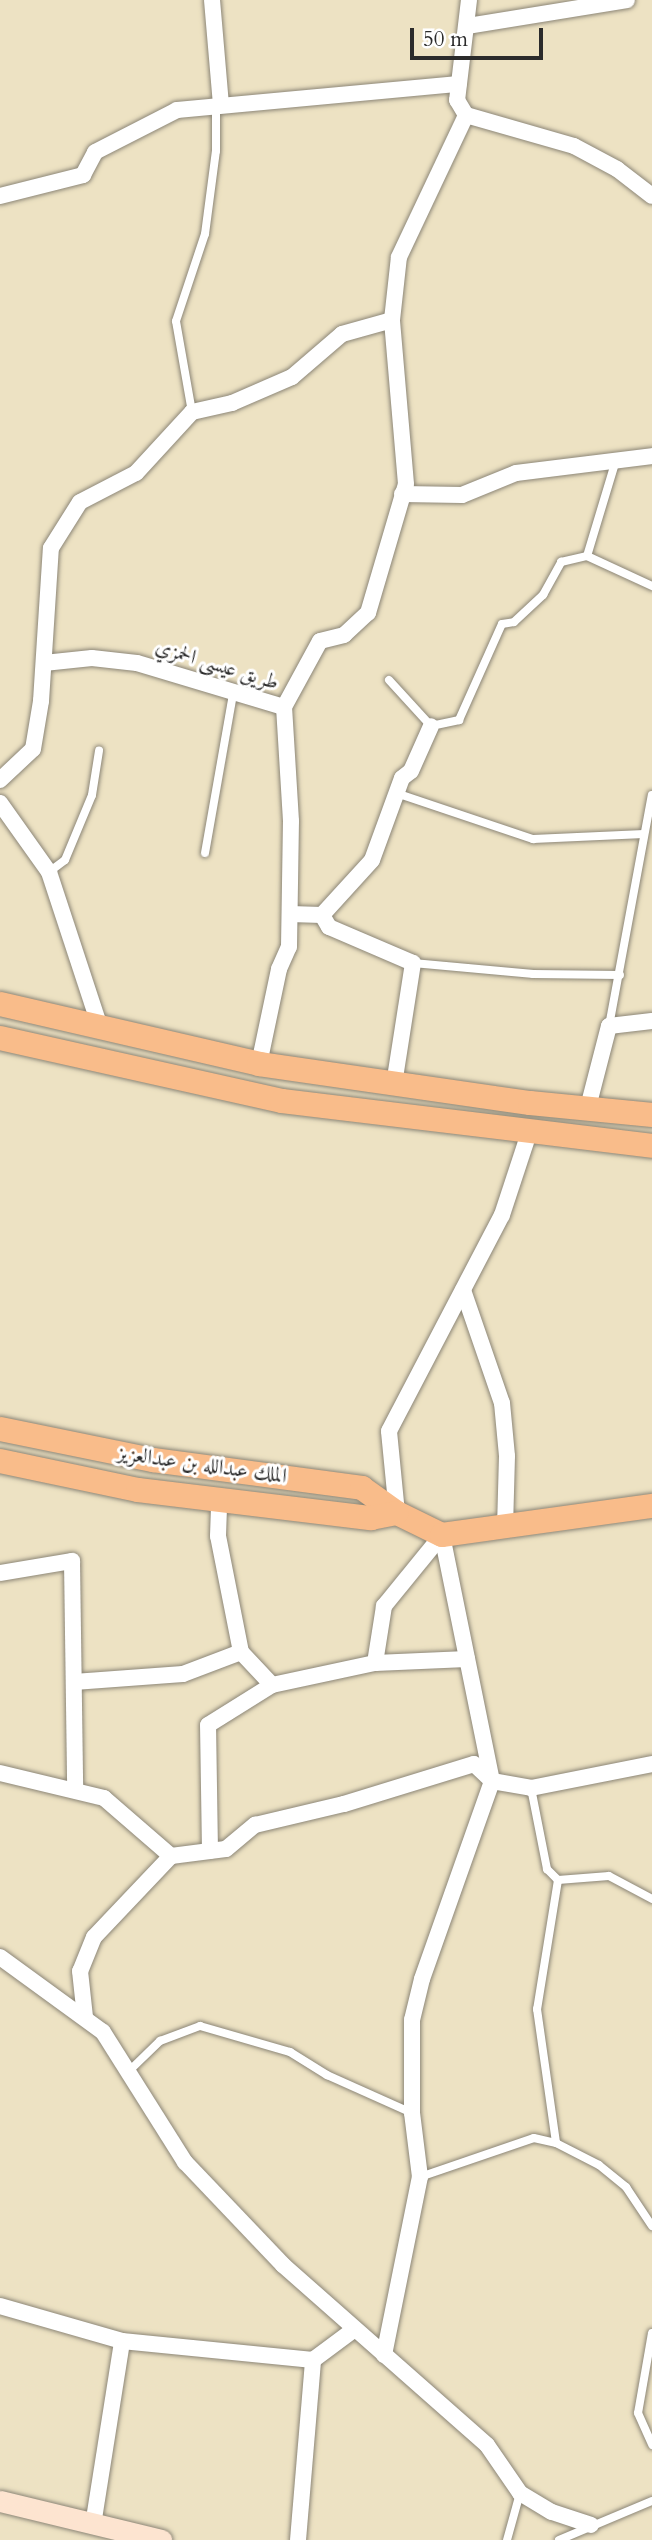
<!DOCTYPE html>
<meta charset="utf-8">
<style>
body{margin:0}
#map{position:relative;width:652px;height:2540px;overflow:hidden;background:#ede2c3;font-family:Cardo,Amiri,serif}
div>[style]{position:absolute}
.roads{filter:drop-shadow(0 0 2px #8c8677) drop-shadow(0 0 2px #8c8677)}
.lane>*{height:8px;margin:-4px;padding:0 4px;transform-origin:4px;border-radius:4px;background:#fff}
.street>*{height:16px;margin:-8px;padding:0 8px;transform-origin:8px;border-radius:8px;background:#fff}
.secondary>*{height:21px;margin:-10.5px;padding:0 10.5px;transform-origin:10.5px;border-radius:10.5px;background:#fde4d0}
.primary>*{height:24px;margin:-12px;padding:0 12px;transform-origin:12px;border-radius:12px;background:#f9bc8a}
span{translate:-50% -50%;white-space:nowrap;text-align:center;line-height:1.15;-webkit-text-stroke:6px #fff;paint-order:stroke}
.street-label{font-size:21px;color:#2b2b2b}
.scale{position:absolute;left:410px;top:28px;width:133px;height:32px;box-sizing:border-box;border:4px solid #2b2b2b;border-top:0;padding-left:9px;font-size:21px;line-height:24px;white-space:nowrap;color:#2b2b2b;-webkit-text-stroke:5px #fff;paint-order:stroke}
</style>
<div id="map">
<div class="roads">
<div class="lane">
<i style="left:192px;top:412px;width:92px;rotate:-100deg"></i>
<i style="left:176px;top:321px;width:92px;rotate:-71.6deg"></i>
<i style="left:205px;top:234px;width:84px;rotate:-82.5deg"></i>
<i style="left:216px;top:151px;width:45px;rotate:-90deg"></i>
<i style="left:616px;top:460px;width:100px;rotate:106.8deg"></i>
<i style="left:587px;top:556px;width:72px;rotate:24.8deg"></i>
<i style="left:389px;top:680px;width:62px;rotate:47.6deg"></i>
<i style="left:431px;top:726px;width:29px;rotate:-12deg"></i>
<i style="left:459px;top:720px;width:105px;rotate:-65.9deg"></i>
<i style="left:502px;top:624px;width:12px;rotate:-9deg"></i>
<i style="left:514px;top:622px;width:40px;rotate:-43deg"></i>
<i style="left:543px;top:595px;width:38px;rotate:-61deg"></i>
<i style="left:561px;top:562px;width:27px;rotate:-13deg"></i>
<i style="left:396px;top:793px;width:145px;rotate:18.6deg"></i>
<i style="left:533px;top:839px;width:111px;rotate:-2.6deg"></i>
<i style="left:205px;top:853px;width:160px;rotate:-80deg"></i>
<i style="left:49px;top:872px;width:20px;rotate:-37deg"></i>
<i style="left:65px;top:860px;width:70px;rotate:-67.4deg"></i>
<i style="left:92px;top:795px;width:45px;rotate:-81deg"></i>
<i style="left:413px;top:963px;width:121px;rotate:5.2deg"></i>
<i style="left:533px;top:974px;width:87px;rotate:0.7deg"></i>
<i style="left:609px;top:1026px;width:235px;rotate:-79.5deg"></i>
<i style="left:531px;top:1788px;width:83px;rotate:78.8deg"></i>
<i style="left:547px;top:1869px;width:16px;rotate:45deg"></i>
<i style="left:558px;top:1880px;width:131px;rotate:99.2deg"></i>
<i style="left:537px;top:2009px;width:135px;rotate:81.9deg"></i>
<i style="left:558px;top:1880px;width:51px;rotate:-4.5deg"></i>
<i style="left:609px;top:1876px;width:49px;rotate:28.1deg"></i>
<i style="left:128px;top:2072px;width:45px;rotate:-44.1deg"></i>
<i style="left:160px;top:2041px;width:43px;rotate:-20.6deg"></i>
<i style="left:200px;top:2026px;width:94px;rotate:16.1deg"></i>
<i style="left:290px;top:2052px;width:44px;rotate:31.9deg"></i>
<i style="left:327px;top:2075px;width:93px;rotate:24.1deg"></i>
<i style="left:420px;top:2177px;width:120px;rotate:-18.9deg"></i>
<i style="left:534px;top:2138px;width:23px;rotate:13deg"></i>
<i style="left:556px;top:2143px;width:48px;rotate:27.1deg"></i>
<i style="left:599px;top:2165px;width:35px;rotate:39deg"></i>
<i style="left:626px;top:2187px;width:47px;rotate:56.3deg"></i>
<i style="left:652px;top:2333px;width:81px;rotate:99.9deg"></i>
<i style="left:638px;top:2413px;width:35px;rotate:66deg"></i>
<i style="left:507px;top:2540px;width:49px;rotate:-74.5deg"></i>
<i style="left:559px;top:2540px;width:101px;rotate:-22.8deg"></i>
</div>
<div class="street">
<i style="left:212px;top:0;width:105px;rotate:85.1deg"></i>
<i style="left:469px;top:0;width:101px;rotate:96.8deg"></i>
<i style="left:457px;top:100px;width:17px;rotate:59deg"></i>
<i style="left:466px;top:115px;width:112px;rotate:16deg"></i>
<i style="left:574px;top:146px;width:49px;rotate:28.1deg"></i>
<i style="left:617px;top:169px;width:44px;rotate:37.6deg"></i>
<i style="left:467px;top:26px;width:162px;rotate:-9.2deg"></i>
<i style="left:0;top:196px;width:86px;rotate:-14.2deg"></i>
<i style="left:83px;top:175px;width:26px;rotate:-62deg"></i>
<i style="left:95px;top:152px;width:92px;rotate:-27.1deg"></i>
<i style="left:177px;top:110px;width:283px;rotate:-5.3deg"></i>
<i style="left:402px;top:494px;width:60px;rotate:1deg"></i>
<i style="left:462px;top:495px;width:58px;rotate:-22.2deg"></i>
<i style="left:516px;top:473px;width:137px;rotate:-7.1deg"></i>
<i style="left:44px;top:663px;width:48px;rotate:-5.9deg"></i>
<i style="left:92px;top:658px;width:45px;rotate:6.3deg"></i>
<i style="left:137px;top:663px;width:153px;rotate:16.7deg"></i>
<i style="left:284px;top:707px;width:75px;rotate:-61.4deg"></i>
<i style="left:320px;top:641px;width:25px;rotate:-14deg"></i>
<i style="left:344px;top:635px;width:33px;rotate:-43deg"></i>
<i style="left:368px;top:613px;width:134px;rotate:-73.6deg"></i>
<i style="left:406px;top:484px;width:165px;rotate:-94.9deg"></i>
<i style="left:0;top:780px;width:45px;rotate:-43.2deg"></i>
<i style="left:33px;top:749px;width:49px;rotate:-80.5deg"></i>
<i style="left:41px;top:701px;width:153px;rotate:-86.3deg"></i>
<i style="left:51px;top:548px;width:54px;rotate:-57.8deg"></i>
<i style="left:80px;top:502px;width:63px;rotate:-27.4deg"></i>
<i style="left:136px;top:473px;width:83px;rotate:-47.4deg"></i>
<i style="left:192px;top:412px;width:41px;rotate:-12.7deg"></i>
<i style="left:232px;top:403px;width:65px;rotate:-23.4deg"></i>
<i style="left:292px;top:377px;width:66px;rotate:-40.7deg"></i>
<i style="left:342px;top:334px;width:52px;rotate:-15.6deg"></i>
<i style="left:392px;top:320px;width:63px;rotate:-83.7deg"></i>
<i style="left:399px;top:257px;width:157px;rotate:-64.7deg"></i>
<i style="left:0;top:803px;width:85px;rotate:54.6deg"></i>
<i style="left:49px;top:872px;width:163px;rotate:71.8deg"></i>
<i style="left:290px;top:914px;width:32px;rotate:2deg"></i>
<i style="left:322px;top:915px;width:74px;rotate:-47.7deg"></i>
<i style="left:372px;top:860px;width:87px;rotate:-69.9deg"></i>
<i style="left:402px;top:778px;width:11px;rotate:-38deg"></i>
<i style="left:411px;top:771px;width:49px;rotate:-66deg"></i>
<i style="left:322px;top:915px;width:14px;rotate:60deg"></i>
<i style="left:329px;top:927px;width:91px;rotate:23.2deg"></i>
<i style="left:413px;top:963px;width:122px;rotate:98.9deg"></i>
<i style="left:259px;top:1064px;width:97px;rotate:-78.1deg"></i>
<i style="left:279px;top:969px;width:24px;rotate:-66deg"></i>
<i style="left:289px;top:947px;width:126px;rotate:-89.1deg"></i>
<i style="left:291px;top:821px;width:114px;rotate:-93.5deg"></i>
<i style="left:587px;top:1111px;width:88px;rotate:-75.5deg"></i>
<i style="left:609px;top:1026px;width:43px;rotate:-6.6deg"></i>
<i style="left:463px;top:1290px;width:120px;rotate:71deg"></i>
<i style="left:502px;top:1403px;width:53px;rotate:84.6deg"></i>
<i style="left:507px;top:1456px;width:72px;rotate:91.6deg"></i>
<i style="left:397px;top:1513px;width:82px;rotate:-95.6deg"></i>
<i style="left:389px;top:1431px;width:244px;rotate:-62.4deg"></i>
<i style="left:502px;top:1215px;width:86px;rotate:-71.8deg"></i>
<i style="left:0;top:1573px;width:73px;rotate:-9.5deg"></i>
<i style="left:72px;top:1561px;width:227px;rotate:89.2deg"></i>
<i style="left:241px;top:1652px;width:45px;rotate:46.8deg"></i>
<i style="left:375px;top:1663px;width:92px;rotate:-2.5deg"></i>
<i style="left:74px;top:1682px;width:109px;rotate:-4.2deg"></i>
<i style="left:183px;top:1674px;width:62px;rotate:-20.8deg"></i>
<i style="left:241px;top:1652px;width:118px;rotate:-101.2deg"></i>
<i style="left:218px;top:1536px;width:36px;rotate:-88deg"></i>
<i style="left:0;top:1773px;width:107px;rotate:13.5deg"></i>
<i style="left:104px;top:1798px;width:89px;rotate:40.9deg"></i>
<i style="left:171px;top:1856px;width:112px;rotate:133.5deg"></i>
<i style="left:94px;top:1937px;width:37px;rotate:112deg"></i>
<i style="left:80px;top:1971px;width:46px;rotate:83.8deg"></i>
<i style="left:210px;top:1851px;width:126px;rotate:-90.9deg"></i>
<i style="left:208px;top:1725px;width:75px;rotate:-32deg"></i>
<i style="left:272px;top:1685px;width:105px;rotate:-12.1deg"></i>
<i style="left:375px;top:1663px;width:58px;rotate:-81deg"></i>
<i style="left:384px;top:1606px;width:92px;rotate:-50.8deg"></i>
<i style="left:171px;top:1856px;width:55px;rotate:-7.3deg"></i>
<i style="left:226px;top:1849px;width:38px;rotate:-40deg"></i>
<i style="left:255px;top:1825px;width:91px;rotate:-13.3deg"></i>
<i style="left:344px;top:1804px;width:136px;rotate:-17.1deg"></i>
<i style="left:474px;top:1764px;width:25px;rotate:43deg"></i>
<i style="left:492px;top:1781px;width:40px;rotate:10deg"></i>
<i style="left:531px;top:1788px;width:123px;rotate:-11.2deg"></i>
<i style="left:0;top:1957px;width:127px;rotate:36.1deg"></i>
<i style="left:103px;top:2032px;width:154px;rotate:57.8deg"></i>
<i style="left:185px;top:2162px;width:142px;rotate:46.4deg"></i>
<i style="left:283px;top:2265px;width:272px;rotate:41.4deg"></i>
<i style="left:487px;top:2445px;width:58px;rotate:55.5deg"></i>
<i style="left:520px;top:2493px;width:37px;rotate:31deg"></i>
<i style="left:552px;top:2512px;width:41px;rotate:18.4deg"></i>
<i style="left:0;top:2306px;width:127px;rotate:16deg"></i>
<i style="left:122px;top:2341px;width:192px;rotate:5.7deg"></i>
<i style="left:313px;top:2360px;width:49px;rotate:-36.6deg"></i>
<i style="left:384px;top:2355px;width:182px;rotate:-78.6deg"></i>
<i style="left:420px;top:2177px;width:64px;rotate:-97.1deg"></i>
<i style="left:412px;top:2113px;width:93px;rotate:-90deg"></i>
<i style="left:412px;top:2020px;width:42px;rotate:-76.3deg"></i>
<i style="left:422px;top:1979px;width:210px;rotate:-70.5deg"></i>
<i style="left:492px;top:1781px;width:251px;rotate:-101.5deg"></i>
<i style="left:93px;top:2525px;width:186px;rotate:-81deg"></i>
<i style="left:298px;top:2540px;width:181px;rotate:-85.2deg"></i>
</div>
<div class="secondary">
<i style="left:0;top:2501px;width:166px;rotate:13.6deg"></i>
</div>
<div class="primary">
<i style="left:0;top:1004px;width:266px;rotate:13deg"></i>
<i style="left:259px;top:1064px;width:274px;rotate:8.2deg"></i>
<i style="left:530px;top:1103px;width:123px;rotate:5.6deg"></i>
<i style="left:0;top:1038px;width:289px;rotate:12.6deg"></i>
<i style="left:282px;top:1101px;width:373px;rotate:6.9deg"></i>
<i style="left:0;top:1429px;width:156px;rotate:11.5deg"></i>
<i style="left:153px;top:1460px;width:211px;rotate:7.6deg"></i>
<i style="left:362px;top:1488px;width:43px;rotate:35.5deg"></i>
<i style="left:397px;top:1513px;width:50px;rotate:26.1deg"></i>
<i style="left:442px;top:1535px;width:212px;rotate:-7.9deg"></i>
<i style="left:0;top:1461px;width:141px;rotate:11.9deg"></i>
<i style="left:138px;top:1490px;width:235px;rotate:6.9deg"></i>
<i style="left:371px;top:1518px;width:26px;rotate:-11deg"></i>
</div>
</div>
<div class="street-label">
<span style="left:217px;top:665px;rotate:17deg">طريق عيسى الحمزي</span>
<span style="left:202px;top:1465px;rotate:8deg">الملك عبدالله بن عبدالعزيز</span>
</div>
<div class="scale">50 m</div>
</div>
